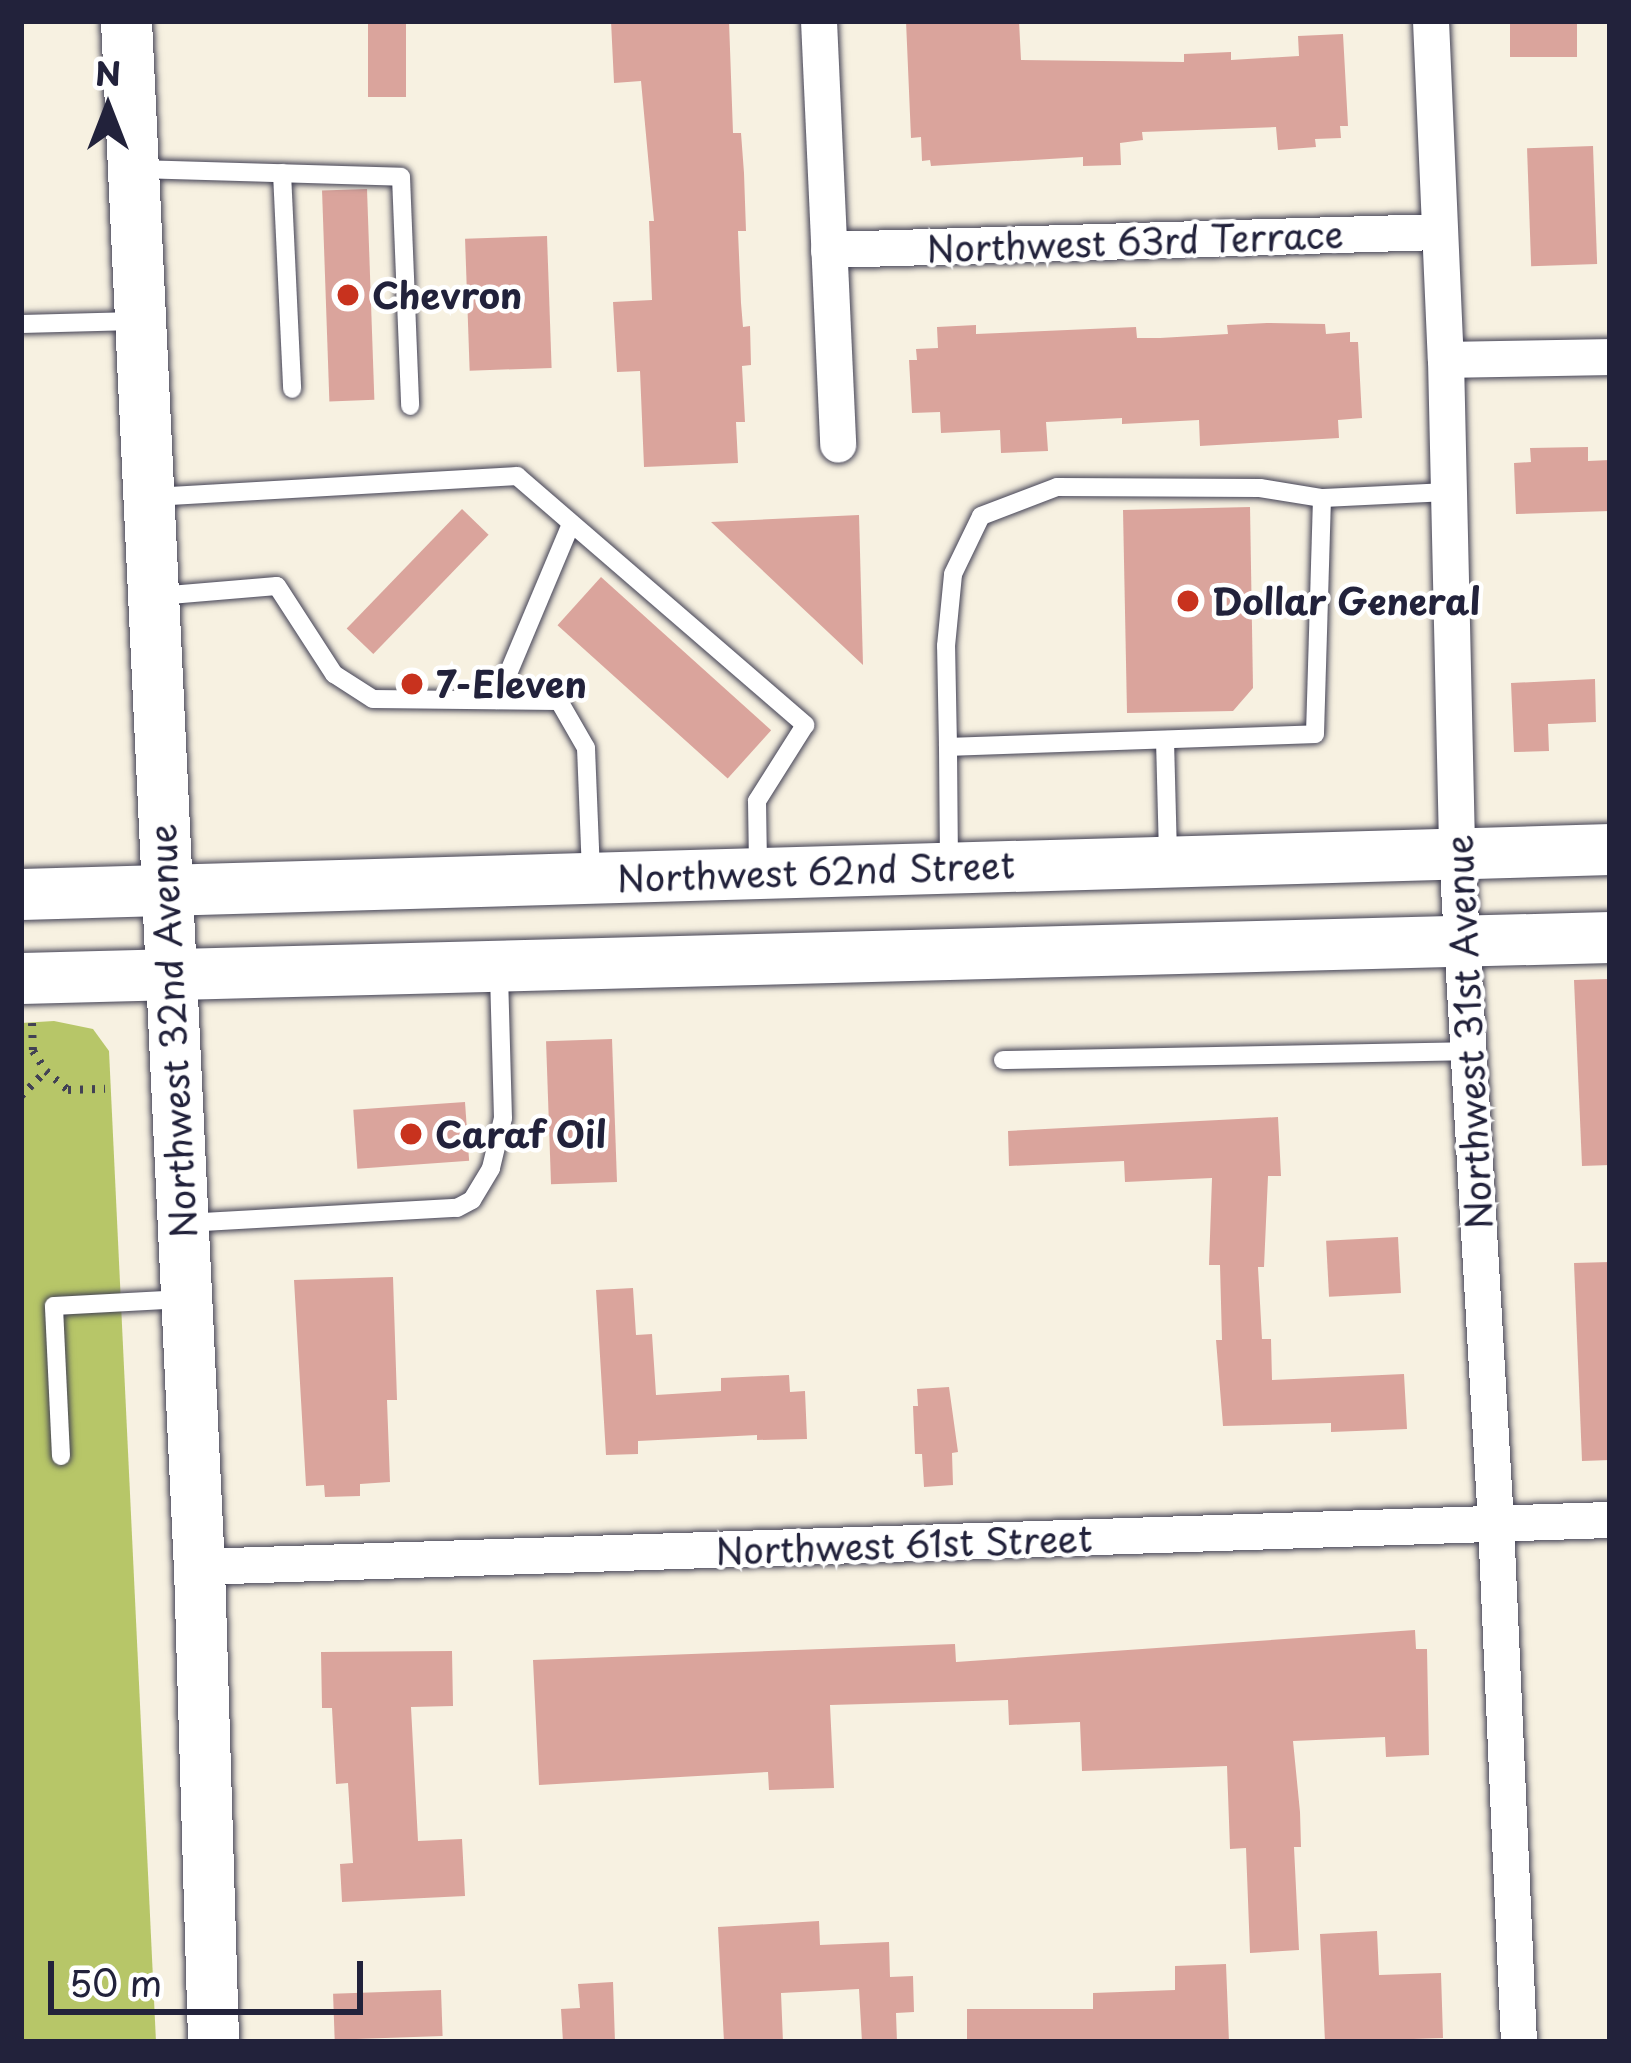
<!DOCTYPE html>
<style>
body{margin:0}
#map{position:relative;width:1631px;height:2063px;overflow:hidden;background:#f7f1e1;font-family:"Playpen Sans",sans-serif}
div>[style]{position:absolute}
.green>*{inset:0;background:#b7c668}
.building>*{inset:0;background:#daa49c;transform-origin:0 0}
.path>*{height:8px;margin-top:-4px;transform-origin:0;background:repeating-linear-gradient(90deg,#424154 0 3px,transparent 0 12px)}
.roads{filter:drop-shadow(0 0 3px #424154) drop-shadow(0 0 3px #424154)}
.lane>*{height:18px;margin:-9px;padding:0 9px;transform-origin:9px;border-radius:9px;background:#fff}
.street>*{height:36px;margin:-18px;padding:0 18px;transform-origin:18px;border-radius:18px;background:#fff}
.secondary>*{height:51px;margin:-25.5px;padding:0 25.5px;transform-origin:25.5px;border-radius:25.5px;background:#fff}
.dots>*{width:33px;height:33px;translate:-50% -50%;box-sizing:border-box;border:6px solid #fff;border-radius:50%}
span{translate:-50% -50%;white-space:nowrap;text-align:center;line-height:1.15;-webkit-text-stroke:9px #fff;paint-order:stroke}
.street-label{font-size:36px;color:#22223b}
.poi-label{font-size:36px;color:#22223b;font-weight:700}
.left{translate:0 -50%;text-align:left}
.frame{position:absolute;inset:0;border:24px solid #22223b;pointer-events:none}
.north{position:absolute;left:48px;top:48px;width:120px;height:120px;-webkit-text-stroke:9px #fff;paint-order:stroke;rotate:0deg;font-size:33px;font-weight:700;line-height:48px;text-align:center;color:#22223b}
.north::after{content:'';display:block;margin:auto;width:42px;height:54px;background:#22223b;clip-path:polygon(50% 0,100% 100%,50% 72%,0 100%)}
.scale{position:absolute;left:48px;top:1961px;width:315px;height:54px;box-sizing:border-box;border:6px solid #22223b;border-top:0;padding-left:15px;font-size:36px;line-height:42px;white-space:nowrap;color:#22223b;-webkit-text-stroke:9px #fff;paint-order:stroke}
</style>
<div id="map">
<div class="green">
<i style="clip-path:polygon(54px 1021px,93px 1029px,109px 1051px,156px 2042px,21px 2042px,21px 1023px)"></i>
</div>
<div class="building">
<i style="left:368px;top:21px;width:38px;height:76px"></i>
<i style="clip-path:polygon(611px 21px,729px 21px,733px 133px,741px 133px,744px 173px,746px 231px,738px 231px,741px 303px,743px 327px,750px 326px,751px 365px,742px 366px,745px 422px,736px 422px,738px 463px,644px 467px,640px 371px,617px 372px,613px 302px,652px 300px,649px 221px,654px 221px,641px 81px,614px 83px)"></i>
<i style="clip-path:polygon(906px 21px,1019px 21px,1021px 60px,1184px 62px,1184px 54px,1231px 52px,1231px 60px,1299px 56px,1298px 36px,1343px 34px,1348px 126px,1340px 126px,1341px 138px,1315px 139px,1316px 147px,1278px 150px,1276px 127px,1142px 132px,1143px 140px,1120px 143px,1121px 165px,1083px 166px,1083px 157px,931px 166px,930px 160px,922px 161px,921px 137px,911px 138px)"></i>
<i style="left:1510px;top:21px;width:67px;height:36px"></i>
<i style="left:1593px;top:146px;width:118px;height:66px;rotate:88deg"></i>
<i style="left:367px;top:189px;width:211px;height:45px;rotate:88deg"></i>
<i style="left:547px;top:236px;width:132px;height:82px;rotate:88deg"></i>
<i style="clip-path:polygon(1267px 323px,1325px 324px,1326px 334px,1350px 332px,1350px 342px,1358px 342px,1362px 418px,1338px 420px,1339px 438px,1200px 446px,1199px 420px,1122px 424px,1122px 418px,1046px 422px,1048px 451px,1001px 453px,1000px 430px,941px 433px,940px 412px,912px 413px,909px 360px,917px 360px,916px 349px,938px 348px,937px 327px,976px 325px,976px 334px,1136px 327px,1137px 338px,1160px 338px,1228px 334px,1227px 325px)"></i>
<i style="clip-path:polygon(1588px 447px,1588px 461px,1610px 460px,1610px 511px,1516px 514px,1514px 463px,1531px 462px,1530px 448px)"></i>
<i style="clip-path:polygon(1250px 507px,1253px 688px,1233px 711px,1127px 713px,1123px 510px)"></i>
<i style="left:462px;top:509px;width:37px;height:166px;rotate:44deg"></i>
<i style="clip-path:polygon(859px 515px,863px 665px,711px 522px)"></i>
<i style="left:601px;top:577px;width:229px;height:65px;rotate:42deg"></i>
<i style="clip-path:polygon(1595px 679px,1596px 722px,1548px 724px,1549px 751px,1514px 752px,1511px 683px)"></i>
<i style="clip-path:polygon(1609px 979px,1610px 1165px,1582px 1166px,1574px 980px)"></i>
<i style="left:612px;top:1039px;width:143px;height:66px;rotate:88deg"></i>
<i style="left:465px;top:1102px;width:59px;height:112px;rotate:86deg"></i>
<i style="clip-path:polygon(1278px 1117px,1281px 1176px,1268px 1176px,1264px 1267px,1258px 1267px,1262px 1339px,1271px 1339px,1272px 1380px,1404px 1374px,1407px 1429px,1331px 1432px,1331px 1423px,1223px 1426px,1216px 1340px,1222px 1340px,1220px 1265px,1209px 1265px,1212px 1178px,1125px 1182px,1124px 1161px,1009px 1166px,1008px 1131px)"></i>
<i style="left:1398px;top:1237px;width:56px;height:72px;rotate:87deg"></i>
<i style="clip-path:polygon(1610px 1262px,1610px 1460px,1582px 1461px,1574px 1263px)"></i>
<i style="clip-path:polygon(393px 1277px,397px 1400px,387px 1400px,390px 1482px,360px 1484px,360px 1496px,325px 1497px,324px 1485px,306px 1486px,294px 1280px)"></i>
<i style="clip-path:polygon(633px 1288px,636px 1335px,652px 1334px,656px 1395px,721px 1391px,721px 1378px,789px 1375px,790px 1392px,805px 1391px,807px 1439px,757px 1440px,757px 1435px,638px 1441px,638px 1454px,606px 1455px,596px 1290px)"></i>
<i style="clip-path:polygon(949px 1387px,958px 1452px,952px 1453px,953px 1485px,924px 1487px,922px 1454px,915px 1454px,913px 1406px,918px 1406px,917px 1389px)"></i>
<i style="clip-path:polygon(1415px 1630px,1416px 1649px,1427px 1649px,1429px 1755px,1386px 1757px,1385px 1737px,1293px 1741px,1300px 1812px,1301px 1847px,1294px 1847px,1299px 1950px,1250px 1953px,1246px 1848px,1230px 1849px,1227px 1766px,1082px 1771px,1080px 1722px,1009px 1725px,1008px 1700px,830px 1705px,834px 1788px,769px 1790px,768px 1772px,539px 1785px,533px 1660px,955px 1644px,956px 1662px)"></i>
<i style="clip-path:polygon(452px 1651px,453px 1706px,411px 1707px,418px 1841px,462px 1839px,465px 1896px,342px 1902px,340px 1864px,353px 1863px,348px 1783px,336px 1784px,332px 1708px,322px 1708px,321px 1652px)"></i>
<i style="clip-path:polygon(819px 1921px,820px 1945px,889px 1942px,890px 1977px,913px 1976px,914px 2012px,896px 2013px,897px 2042px,862px 2042px,859px 1989px,781px 1993px,783px 2042px,724px 2042px,718px 1927px)"></i>
<i style="clip-path:polygon(1377px 1931px,1379px 1975px,1441px 1973px,1443px 2038px,1325px 2042px,1320px 1934px)"></i>
<i style="clip-path:polygon(1226px 1964px,1229px 2042px,967px 2042px,967px 2009px,1093px 2009px,1093px 1993px,1175px 1990px,1175px 1966px)"></i>
<i style="clip-path:polygon(613px 1982px,615px 2042px,563px 2042px,561px 2009px,580px 2008px,578px 1984px)"></i>
<i style="left:441px;top:1990px;width:46px;height:108px;rotate:88deg"></i>
</div>
<div class="path">
<i style="left:32px;top:1023px;width:28px;rotate:88deg"></i>
<i style="left:33px;top:1051px;width:24px;rotate:57deg"></i>
<i style="left:21px;top:1096px;width:35px;rotate:-45deg"></i>
<i style="left:46px;top:1071px;width:29px;rotate:41deg"></i>
<i style="left:68px;top:1090px;width:37px;rotate:-2deg"></i>
</div>
<div class="roads">
<div class="lane">
<i style="left:138px;top:169px;width:263px;rotate:1.7deg"></i>
<i style="left:401px;top:177px;width:229px;rotate:87.7deg"></i>
<i style="left:282px;top:173px;width:216px;rotate:87.3deg"></i>
<i style="left:21px;top:324px;width:115px;rotate:-1.5deg"></i>
<i style="left:153px;top:497px;width:365px;rotate:-3.3deg"></i>
<i style="left:517px;top:476px;width:381px;rotate:40.8deg"></i>
<i style="left:805px;top:725px;width:90px;rotate:122.3deg"></i>
<i style="left:757px;top:801px;width:67px;rotate:89.1deg"></i>
<i style="left:158px;top:596px;width:119px;rotate:-4.8deg"></i>
<i style="left:277px;top:586px;width:105px;rotate:57.1deg"></i>
<i style="left:334px;top:674px;width:46px;rotate:32.7deg"></i>
<i style="left:373px;top:699px;width:186px;rotate:0.6deg"></i>
<i style="left:559px;top:701px;width:54px;rotate:60.1deg"></i>
<i style="left:586px;top:748px;width:127px;rotate:87.7deg"></i>
<i style="left:497px;top:700px;width:191px;rotate:-67.2deg"></i>
<i style="left:1165px;top:740px;width:116px;rotate:88.5deg"></i>
<i style="left:948px;top:747px;width:101px;rotate:-91.1deg"></i>
<i style="left:946px;top:646px;width:72px;rotate:-84.4deg"></i>
<i style="left:953px;top:574px;width:64px;rotate:-64.2deg"></i>
<i style="left:981px;top:516px;width:81px;rotate:-20.9deg"></i>
<i style="left:1057px;top:487px;width:203px;rotate:0.3deg"></i>
<i style="left:1260px;top:488px;width:63px;rotate:9.2deg"></i>
<i style="left:949px;top:863px;width:116px;rotate:-90.5deg"></i>
<i style="left:948px;top:747px;width:367px;rotate:-2deg"></i>
<i style="left:1315px;top:734px;width:236px;rotate:-88.3deg"></i>
<i style="left:1322px;top:498px;width:127px;rotate:-2.7deg"></i>
<i style="left:1003px;top:1060px;width:465px;rotate:-1.1deg"></i>
<i style="left:185px;top:1223px;width:272px;rotate:-3.2deg"></i>
<i style="left:457px;top:1208px;width:17px;rotate:-28deg"></i>
<i style="left:472px;top:1200px;width:37px;rotate:-59deg"></i>
<i style="left:491px;top:1168px;width:51px;rotate:-76.5deg"></i>
<i style="left:503px;top:1118px;width:147px;rotate:-91.6deg"></i>
<i style="left:61px;top:1456px;width:150px;rotate:-92.7deg"></i>
<i style="left:54px;top:1306px;width:130px;rotate:-3.1deg"></i>
</div>
<div class="street">
<i style="left:819px;top:21px;width:424px;rotate:87.4deg"></i>
<i style="left:1431px;top:21px;width:339px;rotate:87.5deg"></i>
<i style="left:1446px;top:360px;width:493px;rotate:88.7deg"></i>
<i style="left:1457px;top:853px;width:672px;rotate:86.67deg"></i>
<i style="left:1496px;top:1524px;width:519px;rotate:87.46deg"></i>
<i style="left:829px;top:250px;width:611px;rotate:-1.69deg"></i>
<i style="left:1446px;top:360px;width:164px;rotate:-1deg"></i>
<i style="left:199px;top:1567px;width:1412px;rotate:-1.91deg"></i>
</div>
<div class="secondary">
<i style="left:126px;top:21px;width:1548px;rotate:87.3deg"></i>
<i style="left:199px;top:1567px;width:475px;rotate:88.3deg"></i>
<i style="left:21px;top:894px;width:1590px;rotate:-1.62deg"></i>
<i style="left:21px;top:978px;width:1590px;rotate:-1.48deg"></i>
</div>
</div>
<div class="dots">
<i style="left:348px;top:295px;background:#c8321e"></i>
<i style="left:1188px;top:601px;background:#c8321e"></i>
<i style="left:412px;top:684px;background:#c8321e"></i>
<i style="left:411px;top:1134px;background:#c8321e"></i>
</div>
<div class="street-label">
<span style="left:1135px;top:241px;rotate:-2deg">Northwest 63rd Terrace</span>
<span style="left:816px;top:871px;rotate:-2deg">Northwest 62nd Street</span>
<span style="left:172px;top:1031px;rotate:-93deg">Northwest 32nd Avenue</span>
<span style="left:1468px;top:1032px;rotate:-93deg">Northwest 31st Avenue</span>
<span style="left:904px;top:1544px;rotate:-2deg">Northwest 61st Street</span>
</div>
<div class="poi-label">
<span class="left" style="left:372px;top:295px">Chevron</span>
<span class="left" style="left:1212px;top:601px">Dollar General</span>
<span class="left" style="left:436px;top:684px">7-Eleven</span>
<span class="left" style="left:435px;top:1134px">Caraf Oil</span>
</div>
<div class="frame"></div>
<div class="north">N</div>
<div class="scale">50 m</div>
</div>
